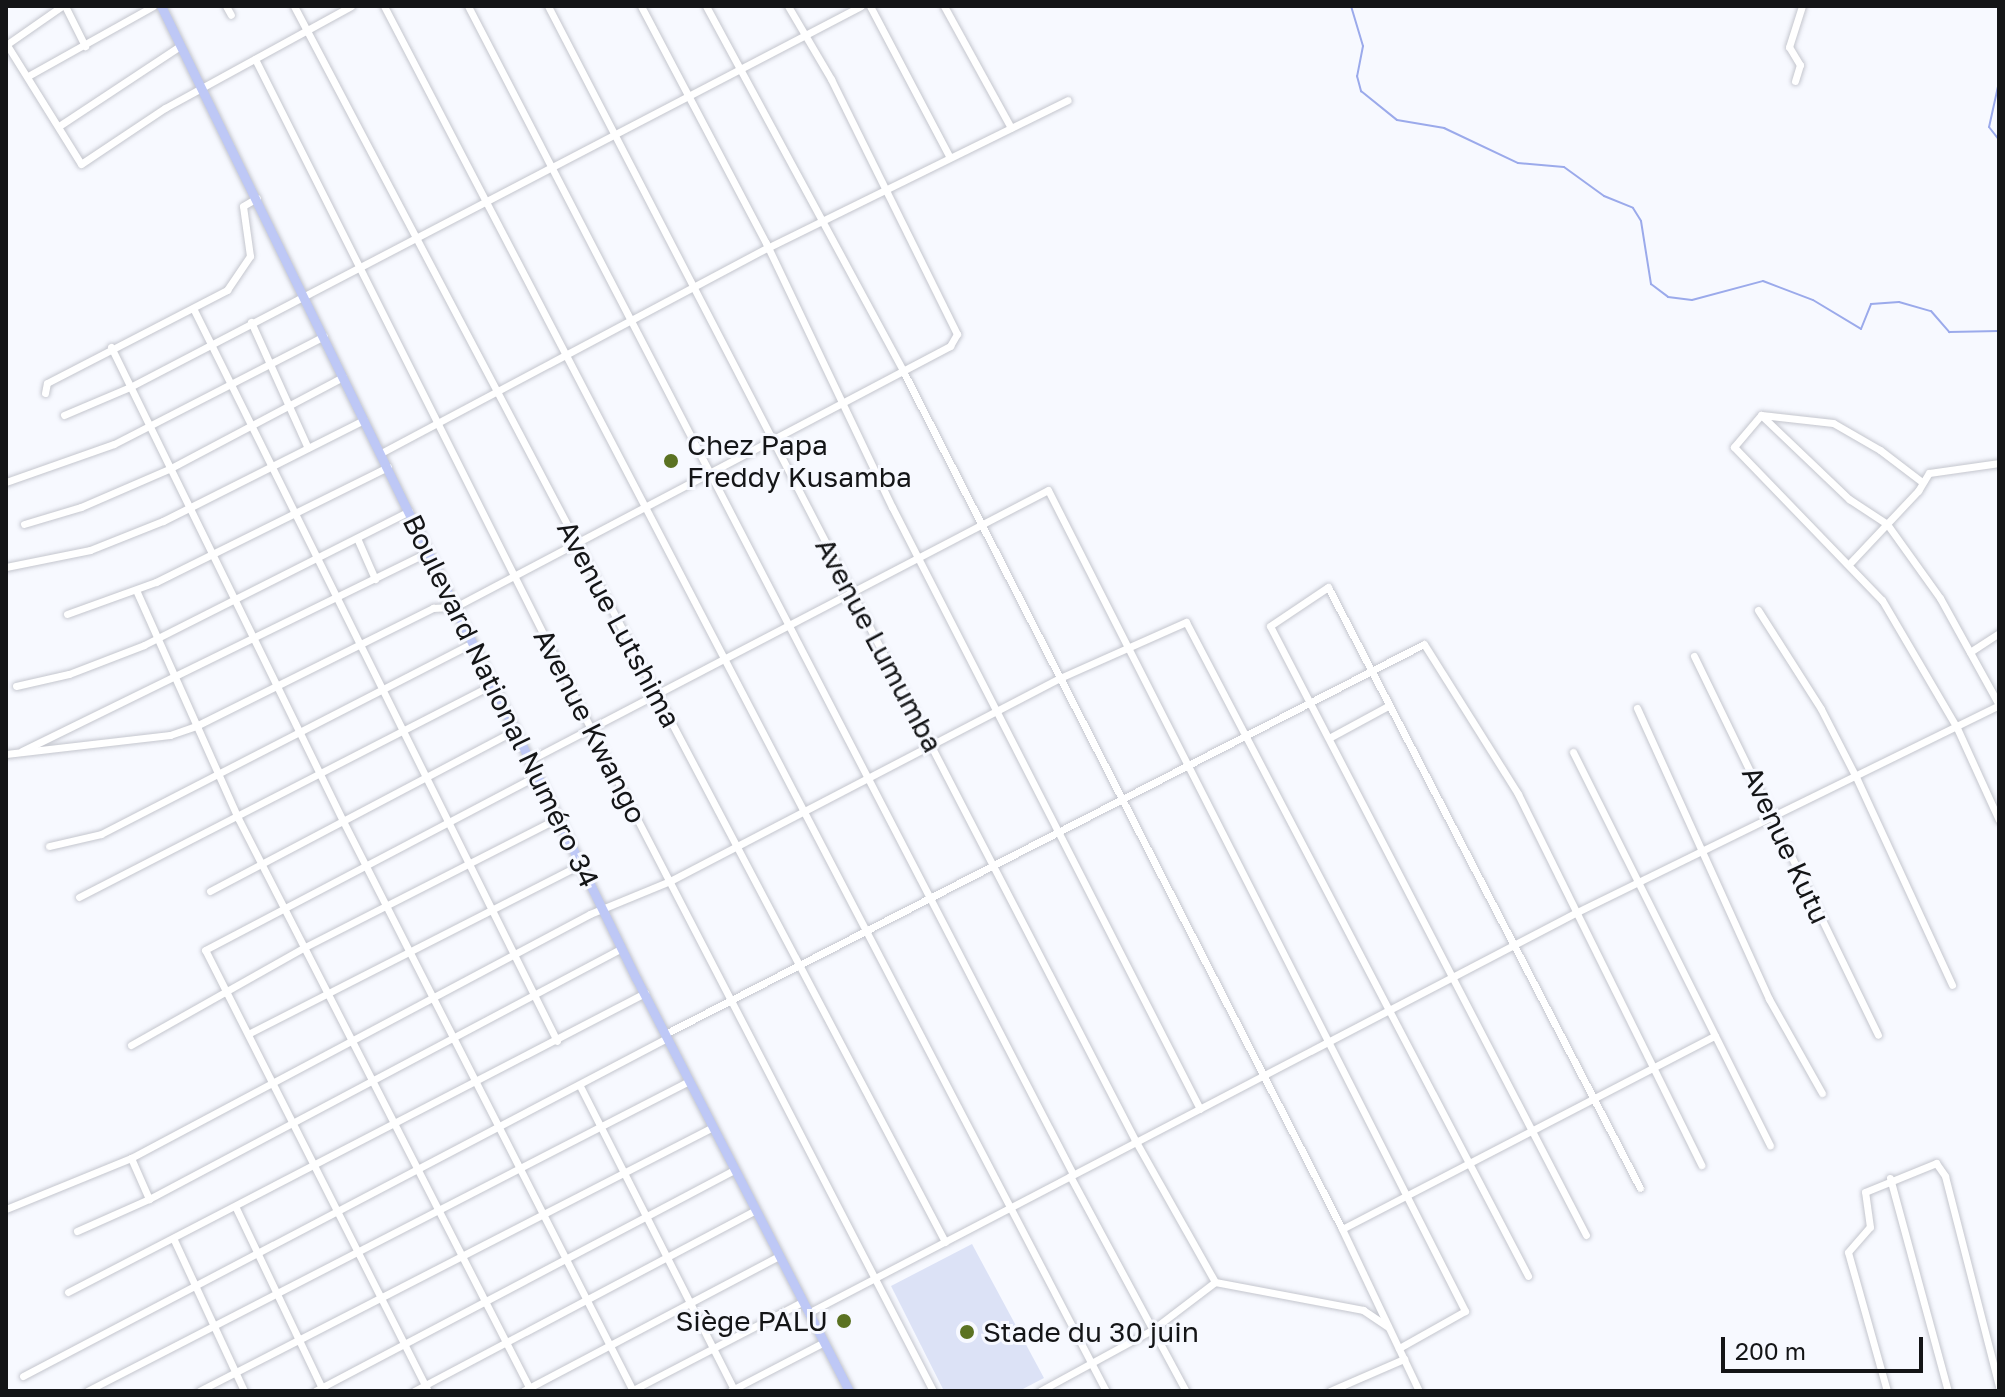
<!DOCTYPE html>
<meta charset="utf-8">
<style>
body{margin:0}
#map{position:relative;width:2005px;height:1397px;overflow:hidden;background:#f7f9ff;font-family:"Golos Text",sans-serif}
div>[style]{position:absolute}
.green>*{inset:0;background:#dce2f6}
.stream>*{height:2px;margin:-1px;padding:0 1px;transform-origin:1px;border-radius:1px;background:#9baaeb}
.roads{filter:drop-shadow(0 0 2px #c4c6ce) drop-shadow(0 0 2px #c4c6ce)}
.minor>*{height:7px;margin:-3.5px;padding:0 3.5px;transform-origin:3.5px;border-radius:3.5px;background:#fff}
.major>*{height:9px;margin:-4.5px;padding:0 4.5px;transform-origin:4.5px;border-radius:4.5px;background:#bec8f6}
.dots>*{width:22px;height:22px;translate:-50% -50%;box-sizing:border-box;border:4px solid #f7f9ff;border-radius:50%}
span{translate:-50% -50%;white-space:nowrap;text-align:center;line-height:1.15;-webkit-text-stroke:6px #f7f9ff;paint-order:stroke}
.poi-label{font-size:28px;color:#141517}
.left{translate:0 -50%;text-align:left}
.right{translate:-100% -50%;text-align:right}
.street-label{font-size:28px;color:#141517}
.frame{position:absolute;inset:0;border:8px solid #141517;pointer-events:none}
.scale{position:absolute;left:1721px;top:1337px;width:202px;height:36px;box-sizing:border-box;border:4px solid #141517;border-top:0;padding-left:10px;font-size:24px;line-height:28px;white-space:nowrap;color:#141517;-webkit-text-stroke:6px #f7f9ff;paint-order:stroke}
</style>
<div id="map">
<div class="green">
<i style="clip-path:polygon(972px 1244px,1044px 1378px,1019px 1391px,944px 1391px,891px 1286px)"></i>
</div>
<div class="stream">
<i style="left:1351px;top:6px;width:42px;rotate:73.3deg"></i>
<i style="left:1363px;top:46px;width:31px;rotate:101deg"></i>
<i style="left:1357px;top:76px;width:16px;rotate:75deg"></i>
<i style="left:1361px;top:91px;width:46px;rotate:38.9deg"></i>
<i style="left:1397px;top:120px;width:48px;rotate:9.7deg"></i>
<i style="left:1444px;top:128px;width:82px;rotate:25.3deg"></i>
<i style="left:1518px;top:163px;width:46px;rotate:5deg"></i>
<i style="left:1564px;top:167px;width:49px;rotate:35.9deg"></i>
<i style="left:1604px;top:196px;width:31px;rotate:22deg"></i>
<i style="left:1633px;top:208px;width:15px;rotate:58deg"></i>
<i style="left:1641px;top:221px;width:64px;rotate:81deg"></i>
<i style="left:1651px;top:284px;width:21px;rotate:37deg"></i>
<i style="left:1668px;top:297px;width:24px;rotate:7deg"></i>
<i style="left:1692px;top:300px;width:73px;rotate:-15deg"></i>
<i style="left:1763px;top:281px;width:53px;rotate:20.8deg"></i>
<i style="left:1813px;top:300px;width:56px;rotate:31.1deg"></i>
<i style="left:1861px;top:329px;width:27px;rotate:-68deg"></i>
<i style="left:1871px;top:304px;width:28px;rotate:-4deg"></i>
<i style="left:1899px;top:302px;width:33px;rotate:16deg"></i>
<i style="left:1931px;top:311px;width:28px;rotate:49deg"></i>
<i style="left:1949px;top:332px;width:50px;rotate:-1.1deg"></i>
<i style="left:1999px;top:82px;width:46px;rotate:102.5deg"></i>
<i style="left:1989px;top:127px;width:16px;rotate:52deg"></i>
</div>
<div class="roads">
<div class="minor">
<i style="left:65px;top:6px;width:45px;rotate:63.4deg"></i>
<i style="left:226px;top:6px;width:10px;rotate:61deg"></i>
<i style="left:294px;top:6px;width:1397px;rotate:62.22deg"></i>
<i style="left:384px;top:6px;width:1562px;rotate:62.47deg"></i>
<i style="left:468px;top:6px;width:1315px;rotate:62.62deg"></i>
<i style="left:548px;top:6px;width:1277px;rotate:62.63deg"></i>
<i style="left:1135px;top:1140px;width:163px;rotate:60.6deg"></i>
<i style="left:641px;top:6px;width:268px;rotate:62.2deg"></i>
<i style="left:766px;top:243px;width:293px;rotate:64.5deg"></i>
<i style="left:892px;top:507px;width:676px;rotate:62.9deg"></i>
<i style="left:706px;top:6px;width:415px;rotate:61.6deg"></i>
<i style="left:903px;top:371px;width:964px;rotate:62.9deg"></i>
<i style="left:1342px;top:1229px;width:179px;rotate:64.6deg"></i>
<i style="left:870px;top:6px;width:170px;rotate:62.2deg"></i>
<i style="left:944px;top:6px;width:139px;rotate:61.2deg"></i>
<i style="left:6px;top:45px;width:68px;rotate:-34.9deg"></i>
<i style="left:7px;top:45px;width:140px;rotate:58.1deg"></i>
<i style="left:81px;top:164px;width:101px;rotate:-33.7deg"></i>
<i style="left:165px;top:108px;width:212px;rotate:-28.7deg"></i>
<i style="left:255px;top:59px;width:774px;rotate:63.37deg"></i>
<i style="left:602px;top:751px;width:721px;rotate:62.65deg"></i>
<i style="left:28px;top:76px;width:143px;rotate:-29.2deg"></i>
<i style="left:1795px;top:81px;width:17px;rotate:-73deg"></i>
<i style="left:1800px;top:65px;width:21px;rotate:-121deg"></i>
<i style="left:1789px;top:47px;width:43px;rotate:-72.4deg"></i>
<i style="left:59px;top:126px;width:145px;rotate:-33.5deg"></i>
<i style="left:194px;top:310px;width:816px;rotate:63.59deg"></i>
<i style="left:251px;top:322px;width:138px;rotate:65.7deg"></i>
<i style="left:111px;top:347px;width:528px;rotate:63.92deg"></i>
<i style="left:343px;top:821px;width:640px;rotate:63.03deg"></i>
<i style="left:45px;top:393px;width:10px;rotate:-79deg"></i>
<i style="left:47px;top:383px;width:203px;rotate:-27.3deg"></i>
<i style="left:227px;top:290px;width:41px;rotate:-55.9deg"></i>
<i style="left:250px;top:256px;width:50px;rotate:-98deg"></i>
<i style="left:243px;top:206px;width:16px;rotate:-30deg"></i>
<i style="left:64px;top:415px;width:72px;rotate:-23deg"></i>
<i style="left:130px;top:387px;width:824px;rotate:-27.53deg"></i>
<i style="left:1761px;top:415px;width:122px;rotate:43.7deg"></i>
<i style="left:1849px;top:499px;width:45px;rotate:33.3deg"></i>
<i style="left:1887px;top:524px;width:91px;rotate:54.4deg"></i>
<i style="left:1940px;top:598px;width:122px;rotate:61.1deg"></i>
<i style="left:381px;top:453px;width:437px;rotate:-28deg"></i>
<i style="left:767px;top:248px;width:335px;rotate:-26.2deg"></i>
<i style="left:6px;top:482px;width:114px;rotate:-19.4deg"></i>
<i style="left:114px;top:444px;width:236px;rotate:-27.2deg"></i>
<i style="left:1922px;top:482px;width:53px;rotate:-142.7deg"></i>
<i style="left:1880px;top:450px;width:54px;rotate:-150.1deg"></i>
<i style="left:1833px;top:423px;width:72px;rotate:-173.7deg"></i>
<i style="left:1761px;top:415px;width:42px;rotate:130.2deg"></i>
<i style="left:1734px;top:447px;width:213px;rotate:46deg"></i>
<i style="left:1882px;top:600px;width:148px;rotate:59.6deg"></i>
<i style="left:1957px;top:728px;width:101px;rotate:65.5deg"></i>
<i style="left:24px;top:524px;width:59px;rotate:-16.6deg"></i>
<i style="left:81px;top:507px;width:96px;rotate:-23.4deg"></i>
<i style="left:169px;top:469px;width:197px;rotate:-27.9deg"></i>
<i style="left:357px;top:538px;width:45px;rotate:66.3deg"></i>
<i style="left:1851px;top:562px;width:98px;rotate:-46.7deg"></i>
<i style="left:1918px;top:491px;width:21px;rotate:-59deg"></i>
<i style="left:1929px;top:473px;width:71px;rotate:-8.1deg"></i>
<i style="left:6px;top:567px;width:86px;rotate:-11.4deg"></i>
<i style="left:90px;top:550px;width:79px;rotate:-21.7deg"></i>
<i style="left:163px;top:521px;width:225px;rotate:-26.7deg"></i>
<i style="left:136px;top:590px;width:250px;rotate:65.9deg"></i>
<i style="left:238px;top:818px;width:644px;rotate:62.92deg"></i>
<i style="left:1758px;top:610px;width:117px;rotate:57.5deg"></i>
<i style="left:1821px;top:709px;width:76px;rotate:62.8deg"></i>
<i style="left:1856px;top:777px;width:229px;rotate:65.2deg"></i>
<i style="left:67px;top:614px;width:95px;rotate:-19.8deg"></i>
<i style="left:156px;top:582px;width:259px;rotate:-26.4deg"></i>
<i style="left:1970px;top:652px;width:35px;rotate:-33deg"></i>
<i style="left:1694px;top:656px;width:421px;rotate:64.1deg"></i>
<i style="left:16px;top:686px;width:54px;rotate:-12.8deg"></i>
<i style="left:69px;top:674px;width:80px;rotate:-21.1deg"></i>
<i style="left:144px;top:645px;width:297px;rotate:-26.8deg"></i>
<i style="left:1637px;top:708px;width:320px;rotate:65.6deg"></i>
<i style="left:1769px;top:999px;width:108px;rotate:60.6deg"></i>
<i style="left:1329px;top:738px;width:67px;rotate:-28.5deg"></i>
<i style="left:22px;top:751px;width:453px;rotate:-26.1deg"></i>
<i style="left:1573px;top:752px;width:440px;rotate:63.4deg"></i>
<i style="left:6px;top:754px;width:165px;rotate:-6.6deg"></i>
<i style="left:170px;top:735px;width:28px;rotate:-19deg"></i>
<i style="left:196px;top:726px;width:265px;rotate:-26.5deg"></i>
<i style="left:433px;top:608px;width:22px;rotate:-3deg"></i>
<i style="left:455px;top:607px;width:560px;rotate:-27.8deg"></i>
<i style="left:950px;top:346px;width:14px;rotate:-60deg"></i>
<i style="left:957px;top:334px;width:284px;rotate:-116.3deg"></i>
<i style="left:831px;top:79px;width:85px;rotate:-120.5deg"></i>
<i style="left:530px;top:760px;width:584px;rotate:-27.53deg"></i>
<i style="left:1048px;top:490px;width:921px;rotate:63.07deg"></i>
<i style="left:1465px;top:1311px;width:76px;rotate:150.7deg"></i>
<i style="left:49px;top:846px;width:53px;rotate:-13deg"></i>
<i style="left:101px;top:834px;width:418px;rotate:-27.2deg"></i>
<i style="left:210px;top:891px;width:346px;rotate:-27.8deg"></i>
<i style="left:79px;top:897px;width:466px;rotate:-27.2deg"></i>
<i style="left:248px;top:1034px;width:374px;rotate:-27deg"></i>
<i style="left:665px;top:1034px;width:853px;rotate:-27.2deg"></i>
<i style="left:1424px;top:644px;width:177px;rotate:57.9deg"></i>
<i style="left:1518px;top:794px;width:414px;rotate:63.7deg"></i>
<i style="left:131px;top:1045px;width:200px;rotate:-29.4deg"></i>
<i style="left:305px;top:947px;width:284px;rotate:-27deg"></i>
<i style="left:580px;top:1086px;width:342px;rotate:63.1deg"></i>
<i style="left:131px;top:1158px;width:45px;rotate:66.3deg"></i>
<i style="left:1070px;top:1176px;width:244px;rotate:61.7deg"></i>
<i style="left:1890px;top:1178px;width:221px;rotate:74.8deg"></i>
<i style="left:236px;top:1208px;width:202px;rotate:64.5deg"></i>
<i style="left:6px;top:1209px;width:135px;rotate:-22.2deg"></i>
<i style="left:131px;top:1158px;width:520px;rotate:-27.99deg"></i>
<i style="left:590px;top:914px;width:87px;rotate:-22.4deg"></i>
<i style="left:670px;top:881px;width:440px;rotate:-27.5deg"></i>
<i style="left:1060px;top:678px;width:138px;rotate:-24deg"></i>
<i style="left:1186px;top:622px;width:738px;rotate:62.39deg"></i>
<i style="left:1342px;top:1229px;width:420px;rotate:-27.4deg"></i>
<i style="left:77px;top:1231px;width:79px;rotate:-24deg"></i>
<i style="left:149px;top:1199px;width:535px;rotate:-27.95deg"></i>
<i style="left:1586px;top:1235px;width:686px;rotate:-117.42deg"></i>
<i style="left:1270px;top:626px;width:70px;rotate:-33.9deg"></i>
<i style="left:1328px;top:587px;width:677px;rotate:62.56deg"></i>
<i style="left:174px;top:1240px;width:166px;rotate:65.1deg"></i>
<i style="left:1215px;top:1282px;width:151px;rotate:10.7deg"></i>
<i style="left:1363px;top:1310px;width:30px;rotate:34deg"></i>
<i style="left:68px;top:1292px;width:650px;rotate:-27.39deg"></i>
<i style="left:808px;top:1313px;width:867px;rotate:-27.54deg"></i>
<i style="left:1577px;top:912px;width:470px;rotate:-26.1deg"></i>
<i style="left:23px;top:1376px;width:727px;rotate:-27.69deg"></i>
<i style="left:87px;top:1391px;width:677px;rotate:-27.25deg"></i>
<i style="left:199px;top:1391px;width:578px;rotate:-27.19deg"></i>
<i style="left:315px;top:1391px;width:475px;rotate:-27.8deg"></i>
<i style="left:414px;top:1391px;width:387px;rotate:-27.9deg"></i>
<i style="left:428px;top:1391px;width:494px;rotate:-116.8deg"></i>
<i style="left:205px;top:950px;width:376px;rotate:-27.7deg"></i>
<i style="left:523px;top:1391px;width:289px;rotate:-27.8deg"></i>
<i style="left:631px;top:1391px;width:193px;rotate:-27.5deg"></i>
<i style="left:730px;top:1391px;width:106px;rotate:-27.5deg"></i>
<i style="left:1040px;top:1391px;width:128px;rotate:-28.6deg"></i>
<i style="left:1152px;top:1330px;width:79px;rotate:-37.3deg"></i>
<i style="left:1330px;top:1391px;width:81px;rotate:-23.4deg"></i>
<i style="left:1887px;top:1391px;width:144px;rotate:-105.7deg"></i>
<i style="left:1848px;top:1252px;width:33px;rotate:-49deg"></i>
<i style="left:1870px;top:1227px;width:35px;rotate:-98deg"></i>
<i style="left:1865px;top:1192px;width:77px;rotate:-22.2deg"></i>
<i style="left:1936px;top:1163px;width:16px;rotate:55deg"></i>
<i style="left:1945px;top:1176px;width:218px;rotate:75.6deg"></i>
</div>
<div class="major">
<i style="left:161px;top:6px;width:1082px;rotate:63.96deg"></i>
<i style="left:636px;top:978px;width:465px;rotate:62.7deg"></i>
</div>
</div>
<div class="dots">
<i style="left:671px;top:461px;background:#5b7222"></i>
<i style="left:844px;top:1321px;background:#5b7222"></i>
<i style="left:967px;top:1332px;background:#5b7222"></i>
</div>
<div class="poi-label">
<span class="left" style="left:687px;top:461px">Chez Papa<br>Freddy Kusamba</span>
<span class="right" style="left:828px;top:1321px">Siège PALU</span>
<span class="left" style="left:983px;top:1332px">Stade du 30 juin</span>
</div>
<div class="street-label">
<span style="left:619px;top:624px;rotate:62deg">Avenue Lutshima</span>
<span style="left:879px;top:645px;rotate:62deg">Avenue Lumumba</span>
<span style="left:501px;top:701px;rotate:64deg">Boulevard National Numéro 34</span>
<span style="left:590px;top:726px;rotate:63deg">Avenue Kwango</span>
<span style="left:1786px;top:845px;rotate:65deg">Avenue Kutu</span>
</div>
<div class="frame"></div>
<div class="scale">200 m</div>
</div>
